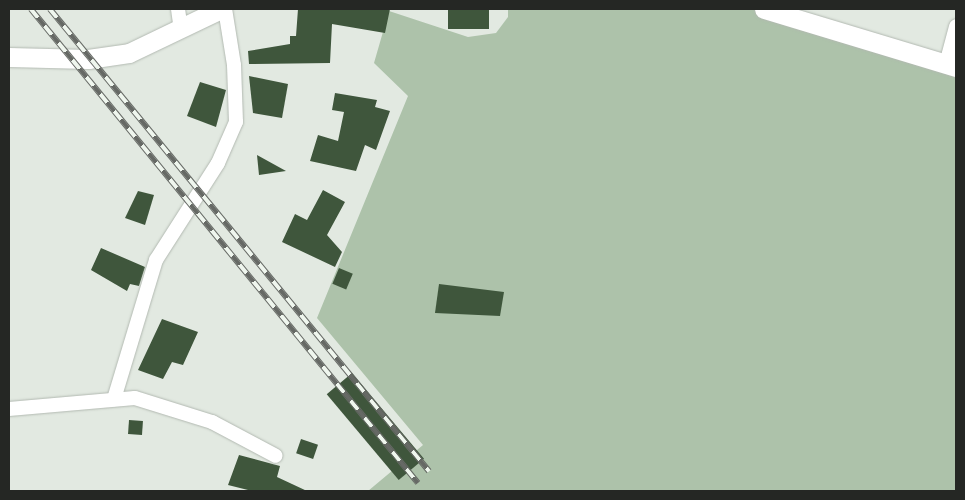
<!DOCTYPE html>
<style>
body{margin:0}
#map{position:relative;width:965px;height:500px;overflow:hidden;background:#e2e9e1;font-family:Quicksand,sans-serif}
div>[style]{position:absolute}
.green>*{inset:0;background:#adc2aa}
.building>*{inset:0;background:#3f563c;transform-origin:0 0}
.roads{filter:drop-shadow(0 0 1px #b2b9b1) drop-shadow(0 0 1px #b2b9b1)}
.street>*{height:14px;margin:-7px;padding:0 7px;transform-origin:7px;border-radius:7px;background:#fff}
.secondary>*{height:19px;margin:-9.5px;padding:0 9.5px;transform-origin:9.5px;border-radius:9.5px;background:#fff}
.rail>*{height:5.5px;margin-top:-2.75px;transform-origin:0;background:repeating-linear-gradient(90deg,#eff6ee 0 11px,#666965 0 22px);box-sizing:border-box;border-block:1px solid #666965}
span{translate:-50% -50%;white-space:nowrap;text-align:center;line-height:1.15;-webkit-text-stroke:5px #eff6ee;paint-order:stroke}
.frame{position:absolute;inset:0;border:10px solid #252724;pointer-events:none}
</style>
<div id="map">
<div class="green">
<i style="clip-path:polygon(508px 9px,764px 9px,956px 67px,956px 491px,368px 491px,423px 445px,317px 318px,408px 96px,374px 63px,389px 11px,468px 37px,496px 33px,508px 17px)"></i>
</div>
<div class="building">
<i style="clip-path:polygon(298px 9px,390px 9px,385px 33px,332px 24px,330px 63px,249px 64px,248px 51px,290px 44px,290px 36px,296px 36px)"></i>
<i style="left:448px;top:9px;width:41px;height:20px"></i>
<i style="clip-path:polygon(249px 76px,288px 84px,282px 118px,253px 113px)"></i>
<i style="clip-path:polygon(200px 82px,226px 90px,216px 127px,187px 116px)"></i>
<i style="clip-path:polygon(335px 93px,377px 100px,375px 107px,390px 111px,376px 150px,365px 145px,356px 171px,310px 161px,318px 135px,338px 141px,344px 112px,332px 110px)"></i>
<i style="clip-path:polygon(257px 155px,286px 171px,259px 175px)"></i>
<i style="clip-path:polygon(323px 190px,345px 202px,327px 235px,342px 252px,335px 267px,282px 242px,295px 214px,307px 220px)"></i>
<i style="clip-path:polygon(138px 191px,154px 195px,145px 225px,125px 218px)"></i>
<i style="clip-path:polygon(101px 248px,145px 267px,139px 286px,130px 284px,127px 291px,91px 270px)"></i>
<i style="left:339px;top:268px;width:15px;height:17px;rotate:23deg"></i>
<i style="clip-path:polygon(439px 284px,504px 292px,500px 316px,435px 313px)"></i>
<i style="clip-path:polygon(162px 319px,198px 332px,183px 365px,172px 362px,163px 379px,138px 370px)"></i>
<i style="left:352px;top:373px;width:112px;height:33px;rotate:50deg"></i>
<i style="left:129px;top:420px;width:14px;height:14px;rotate:4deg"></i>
<i style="left:301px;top:439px;width:18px;height:15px;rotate:19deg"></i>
<i style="clip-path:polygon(239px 455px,280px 466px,277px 477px,307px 491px,252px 491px,228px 485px)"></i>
</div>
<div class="roads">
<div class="street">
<i style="left:178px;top:9px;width:21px;rotate:82deg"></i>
<i style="left:946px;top:64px;width:39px;rotate:-75deg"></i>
<i style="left:114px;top:399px;width:145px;rotate:-73.2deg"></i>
<i style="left:156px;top:260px;width:115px;rotate:-57.4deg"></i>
<i style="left:218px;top:163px;width:45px;rotate:-66.3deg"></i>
<i style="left:236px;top:122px;width:57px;rotate:-92deg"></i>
<i style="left:234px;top:65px;width:57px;rotate:-99.1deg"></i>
<i style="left:9px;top:409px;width:126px;rotate:-5deg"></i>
<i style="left:135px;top:398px;width:81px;rotate:17.3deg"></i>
<i style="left:212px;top:422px;width:72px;rotate:28deg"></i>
</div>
<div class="secondary">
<i style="left:764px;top:9px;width:201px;rotate:16.8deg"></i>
<i style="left:9px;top:57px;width:79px;rotate:1.5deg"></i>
<i style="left:88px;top:59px;width:41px;rotate:-8.3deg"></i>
<i style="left:129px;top:53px;width:102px;rotate:-25.6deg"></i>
</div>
</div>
<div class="rail">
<i style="left:31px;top:9px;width:612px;rotate:50.77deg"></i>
<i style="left:50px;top:9px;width:598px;rotate:50.64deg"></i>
</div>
<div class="frame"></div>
</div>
